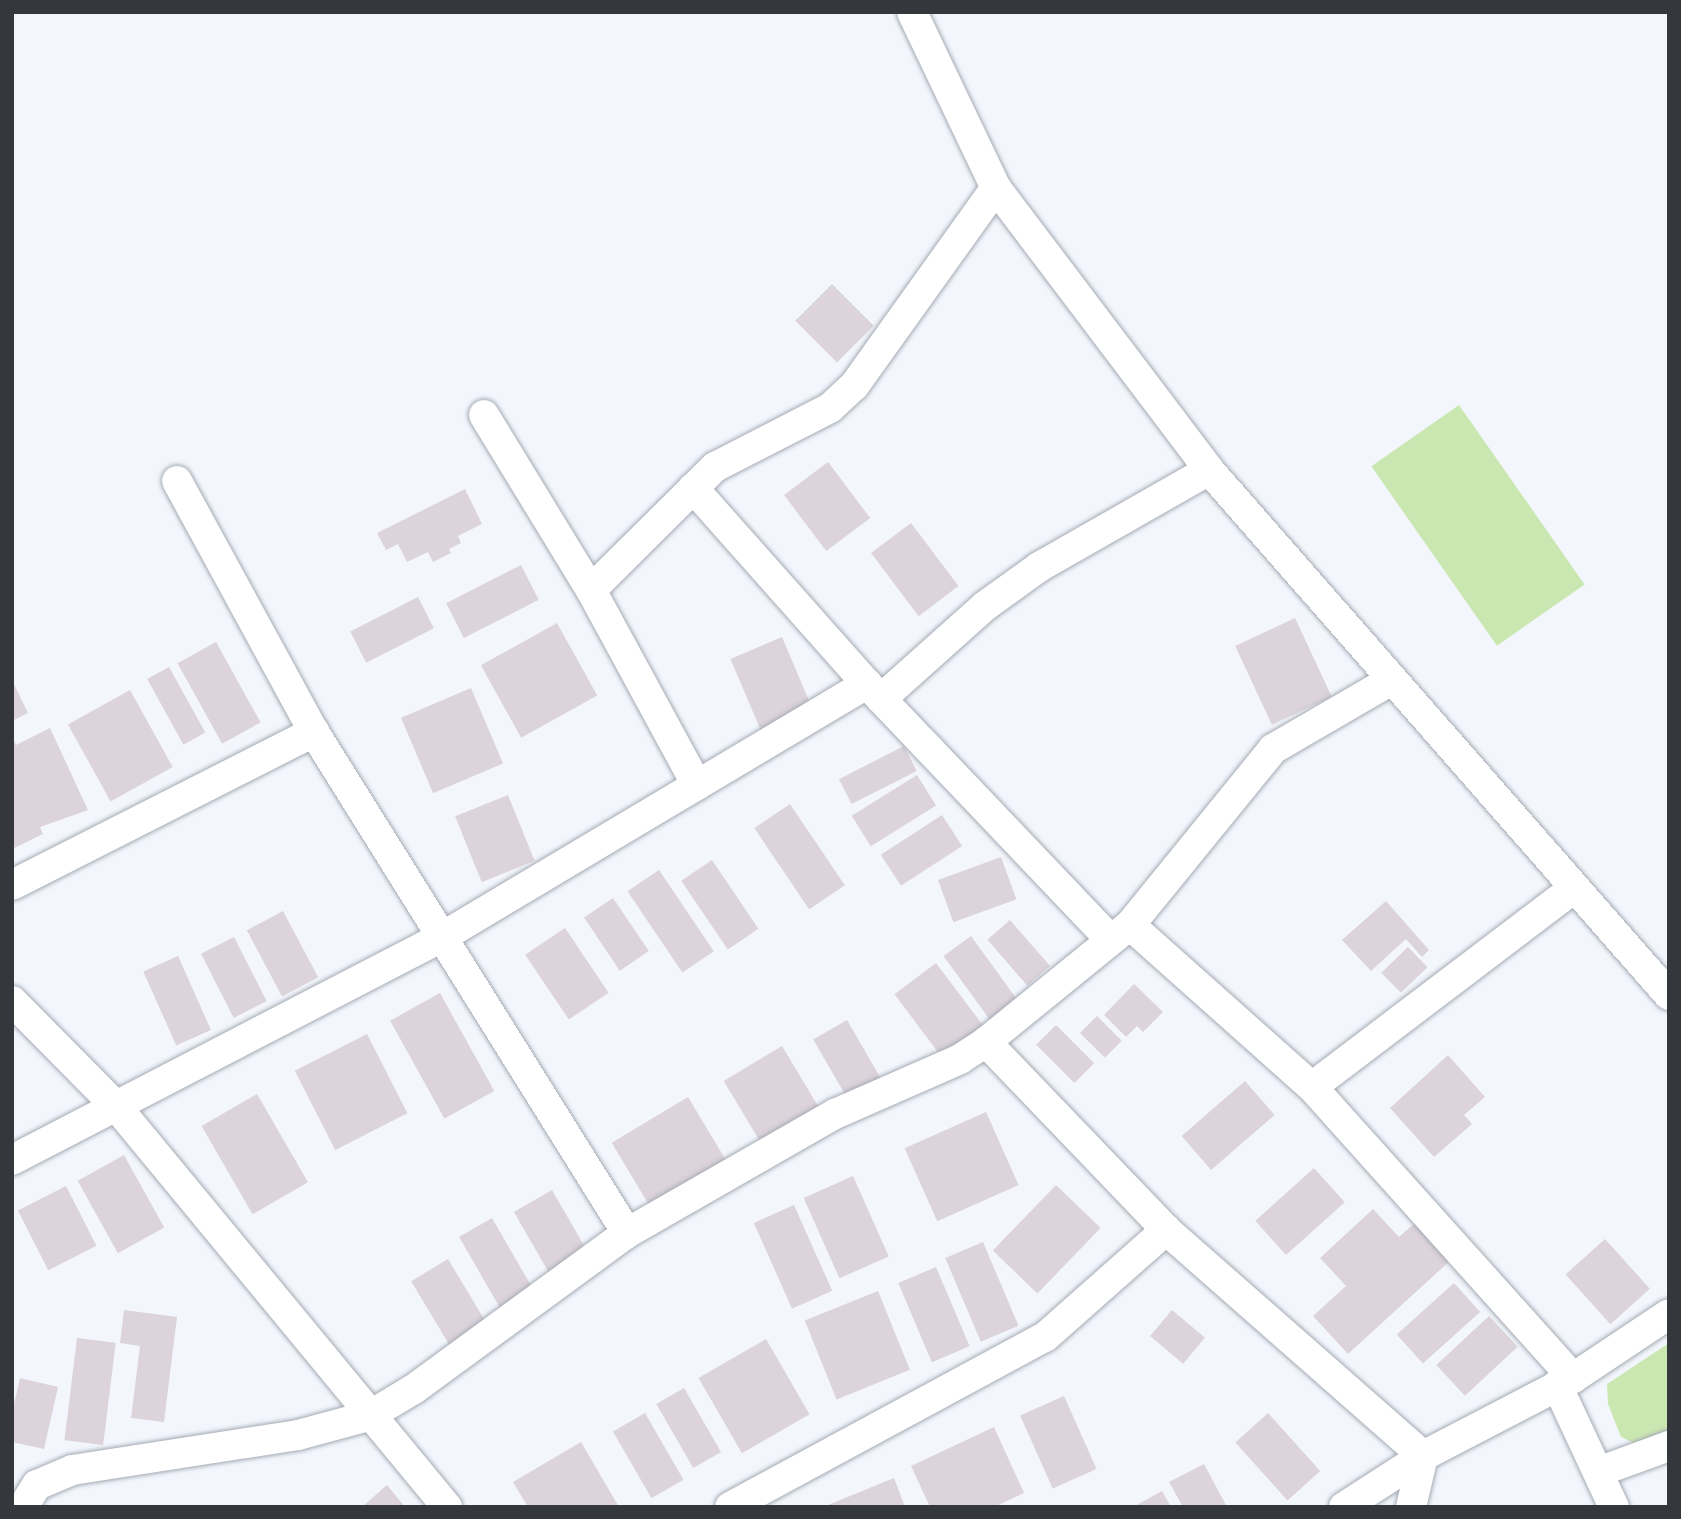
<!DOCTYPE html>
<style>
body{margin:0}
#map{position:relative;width:1681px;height:1519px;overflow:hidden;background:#f3f7fd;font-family:Commissioner,sans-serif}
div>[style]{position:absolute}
.green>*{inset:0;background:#cbe7b1;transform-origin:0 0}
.building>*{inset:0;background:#dcd3db;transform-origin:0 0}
.roads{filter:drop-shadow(0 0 2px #a5aab4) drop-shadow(0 0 2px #a5aab4)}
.minor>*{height:30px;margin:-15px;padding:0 15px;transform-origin:15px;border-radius:15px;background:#fff}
span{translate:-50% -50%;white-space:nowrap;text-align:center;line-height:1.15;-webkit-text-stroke:6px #fff;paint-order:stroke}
.frame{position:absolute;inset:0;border:14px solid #34373b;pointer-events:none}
</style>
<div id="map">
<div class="green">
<i style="left:1459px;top:405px;width:219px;height:107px;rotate:55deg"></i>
<i style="clip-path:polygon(1669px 1343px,1669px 1431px,1636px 1444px,1621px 1437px,1608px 1404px,1607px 1384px)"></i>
</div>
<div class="building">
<i style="left:832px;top:284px;width:59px;height:52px;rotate:45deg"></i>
<i style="left:828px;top:462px;width:70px;height:55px;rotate:53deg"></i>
<i style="clip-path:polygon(465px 489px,482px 524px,458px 536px,461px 543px,449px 549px,451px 553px,433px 562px,428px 552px,407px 562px,398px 544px,386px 550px,377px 533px)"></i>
<i style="left:911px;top:523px;width:79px;height:50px;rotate:53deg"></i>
<i style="left:521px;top:565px;width:39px;height:84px;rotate:63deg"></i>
<i style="left:418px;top:597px;width:35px;height:76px;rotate:63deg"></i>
<i style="left:1295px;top:618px;width:87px;height:66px;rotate:65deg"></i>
<i style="left:557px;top:623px;width:83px;height:87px;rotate:61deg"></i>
<i style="left:782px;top:637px;width:78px;height:56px;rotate:67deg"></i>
<i style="left:216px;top:642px;width:92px;height:44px;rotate:61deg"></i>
<i style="left:169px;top:667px;width:75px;height:25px;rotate:61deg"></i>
<i style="clip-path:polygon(12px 680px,28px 713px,12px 721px)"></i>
<i style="left:471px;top:688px;width:82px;height:76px;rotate:67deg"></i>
<i style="left:130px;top:690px;width:88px;height:71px;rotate:61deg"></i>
<i style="clip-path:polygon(50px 728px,88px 810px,40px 827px,43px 834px,12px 849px,12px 736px,16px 745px)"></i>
<i style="left:904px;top:746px;width:28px;height:73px;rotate:63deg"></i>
<i style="left:917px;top:775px;width:36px;height:77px;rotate:58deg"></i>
<i style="left:508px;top:795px;width:71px;height:57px;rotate:68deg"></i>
<i style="left:790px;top:804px;width:98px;height:43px;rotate:56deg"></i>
<i style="left:942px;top:815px;width:37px;height:73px;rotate:57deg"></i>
<i style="left:1001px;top:857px;width:45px;height:67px;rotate:70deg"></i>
<i style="left:712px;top:860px;width:83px;height:37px;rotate:56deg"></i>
<i style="left:659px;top:870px;width:98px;height:38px;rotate:56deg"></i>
<i style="left:613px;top:898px;width:64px;height:35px;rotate:56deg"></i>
<i style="clip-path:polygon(1386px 901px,1429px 950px,1422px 957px,1406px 939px,1371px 971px,1342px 940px)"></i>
<i style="left:283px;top:911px;width:75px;height:41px;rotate:62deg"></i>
<i style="left:1010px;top:920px;width:61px;height:30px;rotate:49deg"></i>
<i style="left:565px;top:928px;width:78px;height:48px;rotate:56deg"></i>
<i style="left:971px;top:936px;width:82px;height:34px;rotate:54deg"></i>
<i style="left:234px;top:937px;width:72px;height:37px;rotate:63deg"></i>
<i style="left:1408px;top:947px;width:28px;height:37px;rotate:46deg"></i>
<i style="left:178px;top:956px;width:81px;height:38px;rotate:66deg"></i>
<i style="left:936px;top:963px;width:86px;height:52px;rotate:53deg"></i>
<i style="clip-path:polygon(1134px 984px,1163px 1012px,1143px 1032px,1137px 1026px,1126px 1037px,1104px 1015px)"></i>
<i style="left:440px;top:993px;width:112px;height:57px;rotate:61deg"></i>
<i style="left:1097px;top:1016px;width:35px;height:24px;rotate:45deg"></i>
<i style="left:847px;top:1020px;width:72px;height:39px;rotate:60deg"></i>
<i style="left:1056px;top:1025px;width:54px;height:28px;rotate:45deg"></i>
<i style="left:367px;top:1034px;width:89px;height:81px;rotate:63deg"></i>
<i style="left:782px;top:1046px;width:72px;height:68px;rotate:59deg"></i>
<i style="clip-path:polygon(1448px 1055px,1485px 1097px,1464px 1115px,1472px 1124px,1434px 1157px,1390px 1108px)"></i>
<i style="left:1245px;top:1081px;width:45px;height:84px;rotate:49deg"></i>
<i style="left:257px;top:1094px;width:102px;height:64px;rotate:60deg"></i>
<i style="left:688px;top:1097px;width:76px;height:89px;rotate:59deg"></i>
<i style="left:986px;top:1112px;width:80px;height:89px;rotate:66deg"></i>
<i style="left:124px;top:1155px;width:83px;height:53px;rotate:61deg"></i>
<i style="left:1314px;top:1168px;width:46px;height:79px;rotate:48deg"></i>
<i style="left:853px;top:1176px;width:88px;height:54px;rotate:66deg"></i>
<i style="left:1056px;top:1185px;width:62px;height:91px;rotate:44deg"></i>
<i style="left:66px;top:1186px;width:67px;height:54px;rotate:63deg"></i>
<i style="left:552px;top:1190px;width:73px;height:44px;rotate:60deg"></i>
<i style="left:794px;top:1205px;width:94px;height:44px;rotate:66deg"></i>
<i style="clip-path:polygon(1373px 1209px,1399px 1237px,1417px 1221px,1452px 1259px,1348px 1354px,1313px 1316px,1346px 1286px,1320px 1258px)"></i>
<i style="left:492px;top:1218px;width:83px;height:38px;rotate:60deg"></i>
<i style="left:1605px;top:1239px;width:67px;height:53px;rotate:48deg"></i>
<i style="left:983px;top:1242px;width:91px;height:41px;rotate:67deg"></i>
<i style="left:448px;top:1259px;width:77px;height:43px;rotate:59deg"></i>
<i style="left:936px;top:1267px;width:86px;height:41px;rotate:67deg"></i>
<i style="left:1454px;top:1283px;width:39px;height:77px;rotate:48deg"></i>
<i style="left:878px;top:1291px;width:85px;height:79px;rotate:68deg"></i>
<i style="clip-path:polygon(124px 1310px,177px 1317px,164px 1422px,131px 1418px,140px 1346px,120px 1343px)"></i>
<i style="left:1172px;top:1310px;width:43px;height:34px;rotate:40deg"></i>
<i style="left:1489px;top:1316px;width:42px;height:72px;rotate:47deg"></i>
<i style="left:77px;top:1338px;width:39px;height:103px;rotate:7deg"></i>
<i style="left:766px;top:1339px;width:87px;height:78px;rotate:60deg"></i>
<i style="clip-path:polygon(20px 1378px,58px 1387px,44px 1449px,12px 1442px,12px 1413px)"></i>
<i style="left:684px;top:1388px;width:74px;height:32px;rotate:60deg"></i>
<i style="left:1064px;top:1396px;width:80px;height:48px;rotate:66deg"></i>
<i style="left:645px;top:1413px;width:77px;height:37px;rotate:60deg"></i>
<i style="left:1268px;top:1413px;width:78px;height:44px;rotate:48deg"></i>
<i style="clip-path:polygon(994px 1427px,1024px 1493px,994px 1507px,930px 1507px,911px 1466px)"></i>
<i style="clip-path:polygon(581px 1442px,619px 1507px,528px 1507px,513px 1482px)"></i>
<i style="clip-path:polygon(1204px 1464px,1227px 1507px,1183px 1507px,1169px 1482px)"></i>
<i style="clip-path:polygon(894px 1478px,905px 1507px,823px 1507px)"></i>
<i style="clip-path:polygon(387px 1485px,405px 1507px,362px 1507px)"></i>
<i style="clip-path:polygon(1162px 1491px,1171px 1507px,1133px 1507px)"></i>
</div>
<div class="roads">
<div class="minor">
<i style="left:912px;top:12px;width:195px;rotate:64.5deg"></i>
<i style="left:484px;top:415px;width:205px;rotate:58.6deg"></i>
<i style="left:591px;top:590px;width:222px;rotate:61.5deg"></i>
<i style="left:177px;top:481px;width:286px;rotate:61.4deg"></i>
<i style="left:314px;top:732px;width:591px;rotate:58deg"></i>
<i style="left:693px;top:488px;width:262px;rotate:48.4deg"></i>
<i style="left:591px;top:590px;width:175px;rotate:-44.8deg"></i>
<i style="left:715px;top:467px;width:129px;rotate:-27.2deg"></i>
<i style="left:830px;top:408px;width:33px;rotate:-43deg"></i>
<i style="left:854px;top:386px;width:244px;rotate:-54.4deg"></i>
<i style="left:996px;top:188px;width:353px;rotate:52.9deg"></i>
<i style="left:1209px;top:470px;width:698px;rotate:48.78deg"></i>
<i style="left:881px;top:699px;width:140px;rotate:-41.8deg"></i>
<i style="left:985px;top:606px;width:67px;rotate:-35.8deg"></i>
<i style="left:1039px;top:567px;width:196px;rotate:-29.7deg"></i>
<i style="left:12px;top:885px;width:339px;rotate:-26.9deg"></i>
<i style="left:1130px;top:925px;width:244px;rotate:41.7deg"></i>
<i style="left:1312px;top:1087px;width:391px;rotate:48.1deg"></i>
<i style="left:12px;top:1001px;width:148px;rotate:45.3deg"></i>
<i style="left:116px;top:1106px;width:520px;rotate:50.46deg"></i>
<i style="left:986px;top:1042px;width:260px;rotate:46.2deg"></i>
<i style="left:1166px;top:1230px;width:342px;rotate:41.3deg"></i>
<i style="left:1423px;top:1456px;width:52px;rotate:103.2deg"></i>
<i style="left:1312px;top:1087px;width:329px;rotate:-37.2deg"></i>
<i style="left:12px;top:1160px;width:484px;rotate:-27.4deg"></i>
<i style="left:442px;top:937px;width:495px;rotate:-30.8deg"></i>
<i style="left:867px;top:684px;width:351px;rotate:46.4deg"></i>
<i style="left:1557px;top:1385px;width:135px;rotate:65deg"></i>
<i style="left:1598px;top:1472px;width:76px;rotate:-20.1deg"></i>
<i style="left:23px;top:1507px;width:26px;rotate:-58deg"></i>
<i style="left:37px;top:1485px;width:38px;rotate:-23deg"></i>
<i style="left:72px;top:1470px;width:229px;rotate:-8.8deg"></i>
<i style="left:298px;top:1435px;width:73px;rotate:-15deg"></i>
<i style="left:369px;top:1416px;width:52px;rotate:-31deg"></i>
<i style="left:414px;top:1389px;width:264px;rotate:-36.2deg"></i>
<i style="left:627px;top:1233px;width:240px;rotate:-29.8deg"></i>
<i style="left:835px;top:1114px;width:137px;rotate:-23.7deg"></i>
<i style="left:960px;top:1059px;width:31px;rotate:-33deg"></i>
<i style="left:986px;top:1042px;width:186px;rotate:-39.1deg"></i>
<i style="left:1130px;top:925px;width:227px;rotate:-50.9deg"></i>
<i style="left:1273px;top:749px;width:135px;rotate:-30.2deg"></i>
<i style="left:730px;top:1507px;width:358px;rotate:-28.4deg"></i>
<i style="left:1045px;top:1337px;width:162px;rotate:-41.5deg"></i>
<i style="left:1344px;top:1507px;width:94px;rotate:-32.8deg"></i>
<i style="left:1423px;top:1456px;width:169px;rotate:-27.5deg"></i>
<i style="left:1573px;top:1378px;width:115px;rotate:-33.7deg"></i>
</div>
</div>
<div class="frame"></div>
</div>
